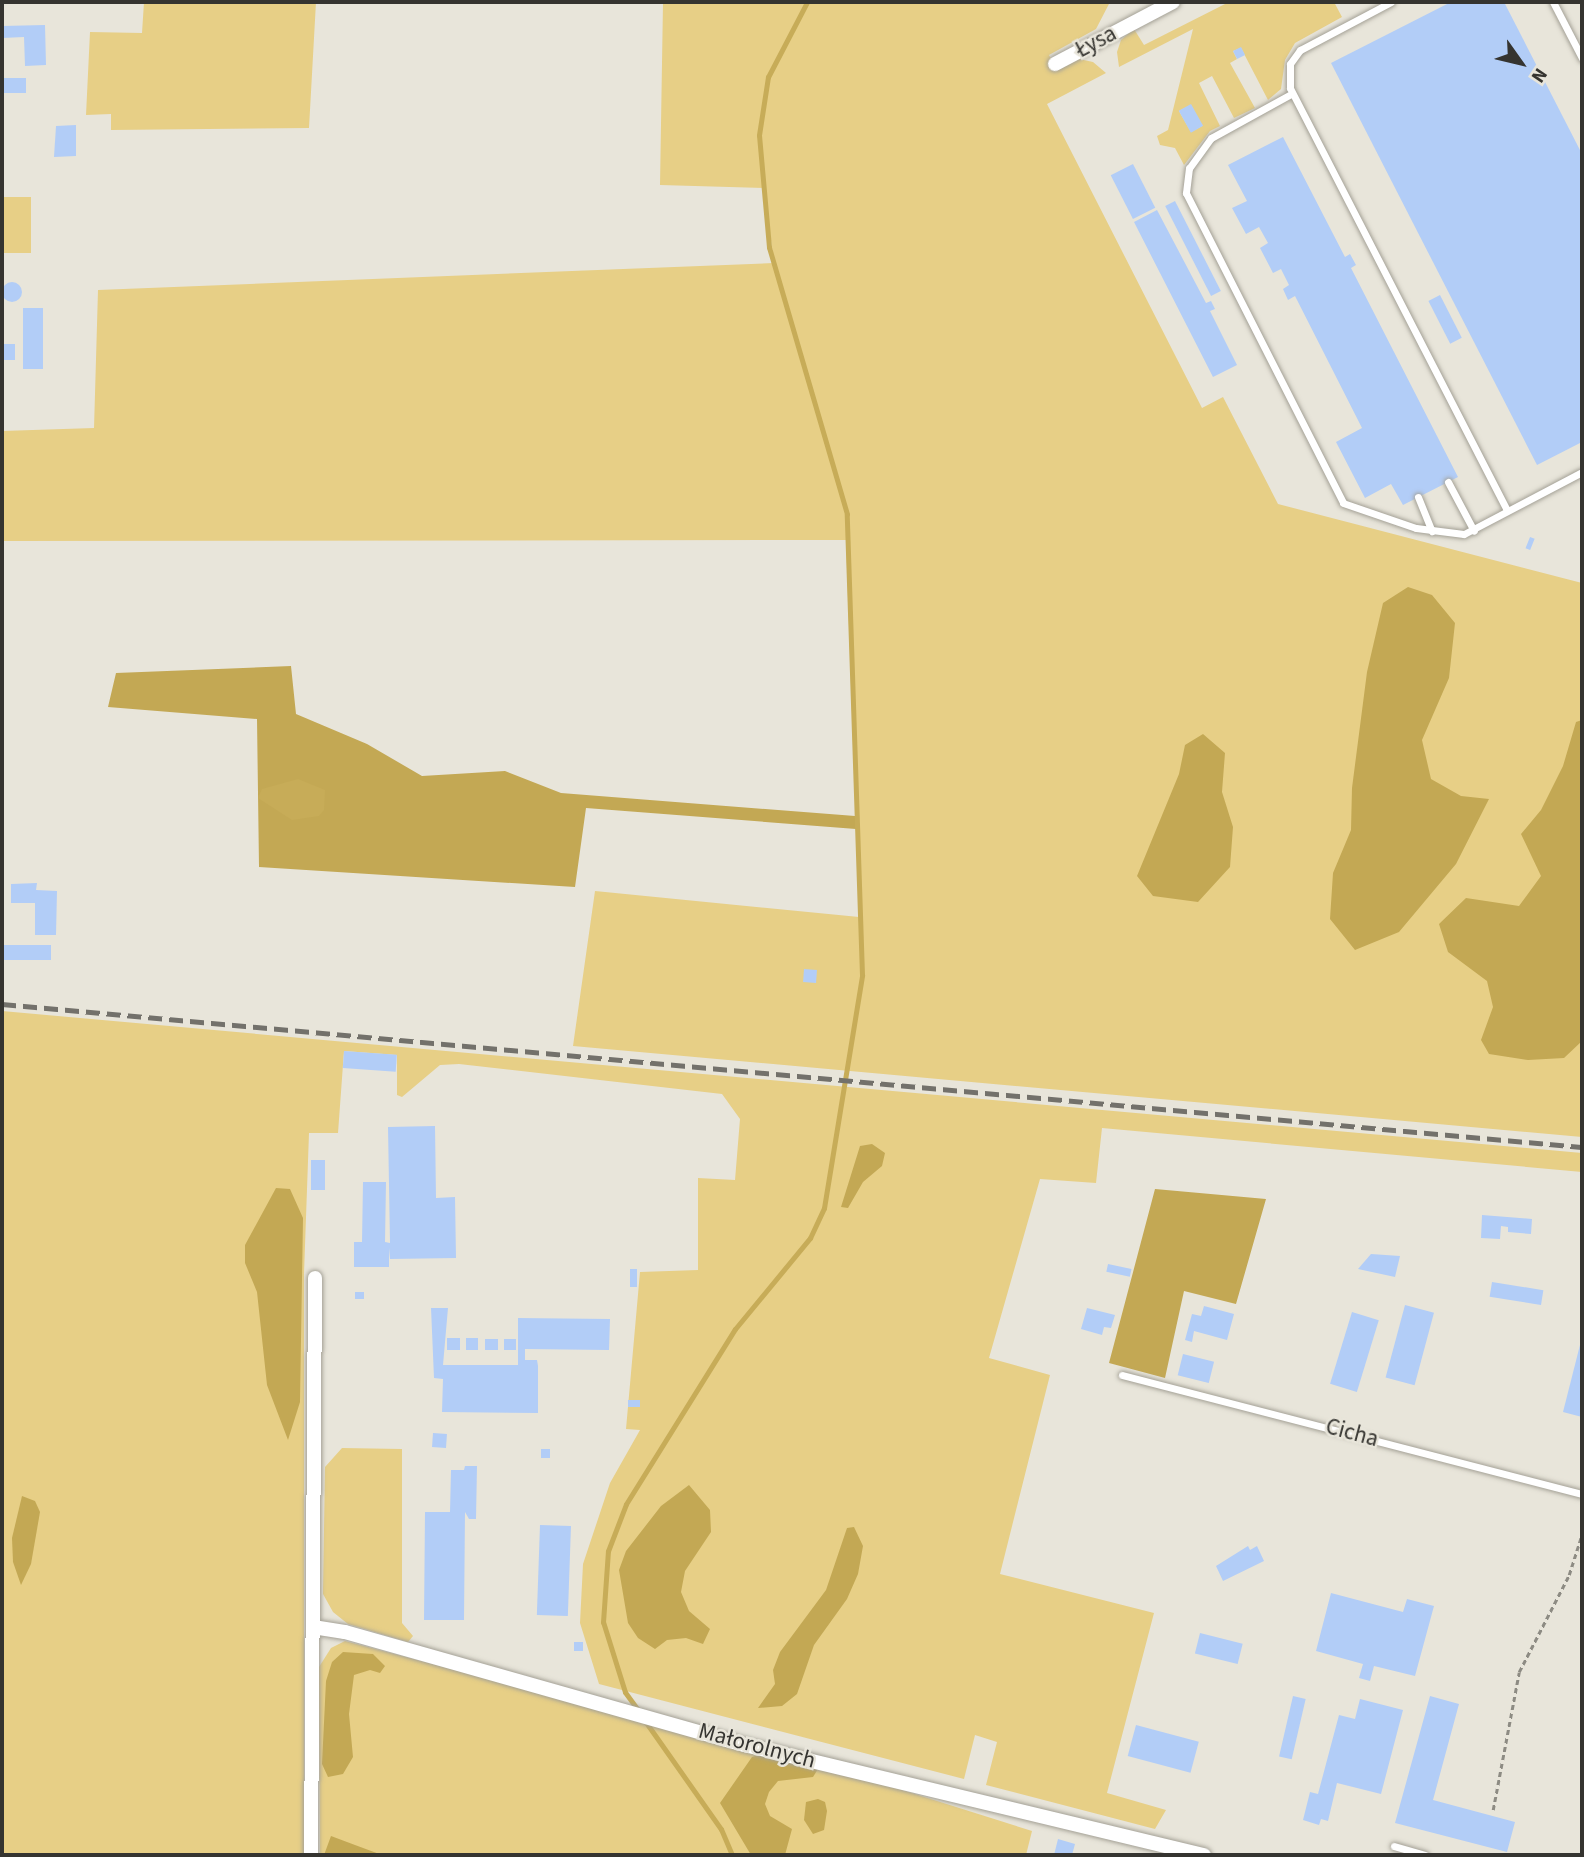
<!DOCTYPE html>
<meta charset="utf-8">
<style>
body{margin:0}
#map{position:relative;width:1584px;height:1857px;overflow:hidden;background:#e8e5da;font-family:"Source Sans 3",sans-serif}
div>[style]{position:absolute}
.green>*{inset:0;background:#e7cf86;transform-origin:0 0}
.forest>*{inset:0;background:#c3a854}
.water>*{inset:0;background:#c7ac58}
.stream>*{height:5px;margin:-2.5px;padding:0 2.5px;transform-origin:2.5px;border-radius:2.5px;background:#c7ac58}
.building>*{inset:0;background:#b2cdf7;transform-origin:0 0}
.round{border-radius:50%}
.path>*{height:2.5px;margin-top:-1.25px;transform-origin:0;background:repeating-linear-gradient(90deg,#8d8b83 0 5px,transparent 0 8.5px)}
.roads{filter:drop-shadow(0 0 2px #a4a196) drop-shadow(0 0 2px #a4a196)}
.lane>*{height:7px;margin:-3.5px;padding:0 3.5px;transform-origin:3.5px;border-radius:3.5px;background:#fff}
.street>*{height:14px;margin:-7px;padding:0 7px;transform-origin:7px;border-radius:7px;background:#fff}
.rail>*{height:5px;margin-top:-2.5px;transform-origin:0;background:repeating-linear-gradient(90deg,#73716b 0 14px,transparent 0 21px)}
span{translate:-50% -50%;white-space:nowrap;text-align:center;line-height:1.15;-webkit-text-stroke:5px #e8e5da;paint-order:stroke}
.street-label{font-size:23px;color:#353430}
.frame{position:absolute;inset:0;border:4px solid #353430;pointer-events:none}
.north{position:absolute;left:1486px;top:28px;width:70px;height:70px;-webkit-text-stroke:5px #e8e5da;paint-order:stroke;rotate:124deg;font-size:19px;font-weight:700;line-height:28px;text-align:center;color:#353430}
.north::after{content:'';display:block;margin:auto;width:24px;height:32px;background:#353430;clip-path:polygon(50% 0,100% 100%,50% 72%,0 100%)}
</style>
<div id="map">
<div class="green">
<i style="clip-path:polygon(144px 2px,316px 2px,309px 128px,111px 130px,111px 114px,86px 115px,90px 32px,142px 33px)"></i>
<i style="clip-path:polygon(663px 2px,1110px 2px,1096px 29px,1049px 55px,1057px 69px,1079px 59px,1093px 62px,1106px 73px,1047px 104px,1202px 408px,1223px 397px,1278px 504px,1582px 583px,1582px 1137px,573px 1046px,595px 891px,859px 917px,846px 540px,2px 541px,2px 431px,94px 428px,98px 290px,774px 263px,764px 188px,660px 185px)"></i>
<i style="clip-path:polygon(evenodd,1229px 2px,1334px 2px,1342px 17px,1295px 43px,1285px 60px,1281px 89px,1268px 100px,1241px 48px,1233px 51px,1237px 59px,1230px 63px,1255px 108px,1234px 118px,1212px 76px,1199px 83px,1220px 126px,1210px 131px,1184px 165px,1175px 148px,1160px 145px,1157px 136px,1168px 130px,1193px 29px,1119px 67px,1117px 52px,1121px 40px,1134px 29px,1144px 45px,1229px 2px,1191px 105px,1202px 126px,1191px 132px,1179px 111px,1191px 105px)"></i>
<i style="left:2px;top:197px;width:29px;height:56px"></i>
<i style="clip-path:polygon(2px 1011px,1582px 1153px,1582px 1172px,1102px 1128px,1096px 1183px,1040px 1179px,989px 1358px,1050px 1375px,1000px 1574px,1154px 1613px,1107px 1793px,1166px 1810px,1155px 1829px,986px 1785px,997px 1742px,975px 1735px,964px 1779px,599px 1684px,580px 1623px,583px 1564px,610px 1483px,640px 1430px,626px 1429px,640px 1272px,698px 1270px,698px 1178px,735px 1180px,740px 1119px,722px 1094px,459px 1064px,440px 1065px,402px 1097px,397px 1095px,397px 1055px,344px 1051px,338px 1133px,309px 1133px,304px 1274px,304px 1855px,2px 1855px)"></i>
<i style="clip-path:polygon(342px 1448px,402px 1449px,402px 1623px,413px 1636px,408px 1642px,348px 1624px,333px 1612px,323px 1594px,325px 1467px)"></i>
<i style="clip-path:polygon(345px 1641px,861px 1777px,1032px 1831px,1026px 1855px,320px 1855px,319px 1667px,331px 1648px)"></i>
</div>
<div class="forest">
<i style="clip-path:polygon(1408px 587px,1432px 595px,1455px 623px,1449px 678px,1422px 740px,1431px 779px,1461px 796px,1489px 799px,1456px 864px,1399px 932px,1355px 950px,1330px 919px,1333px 873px,1351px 830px,1352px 788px,1367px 672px,1383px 603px)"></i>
<i style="clip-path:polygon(291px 666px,296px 714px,367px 744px,422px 776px,505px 771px,561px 793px,855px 816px,856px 829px,586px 808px,575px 887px,259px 867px,257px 719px,108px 707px,116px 673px)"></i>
<i style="clip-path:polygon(1582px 720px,1582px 1041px,1564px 1058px,1528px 1060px,1489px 1054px,1481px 1040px,1493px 1007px,1487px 981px,1448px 952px,1439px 924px,1466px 898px,1519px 906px,1541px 876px,1521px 834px,1541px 810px,1563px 766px,1576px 722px)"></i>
<i style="clip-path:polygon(1203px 734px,1225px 753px,1222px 792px,1233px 827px,1230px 867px,1198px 902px,1153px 896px,1137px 876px,1179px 774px,1185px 745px)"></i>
<i style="clip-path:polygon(872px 1144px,885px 1153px,882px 1166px,863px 1182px,848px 1208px,841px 1207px,860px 1146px)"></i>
<i style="clip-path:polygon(276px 1188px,290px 1189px,303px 1218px,300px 1402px,288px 1440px,267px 1385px,257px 1292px,245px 1263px,245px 1245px)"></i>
<i style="clip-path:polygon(1155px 1189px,1266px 1199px,1236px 1304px,1184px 1291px,1165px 1378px,1109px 1363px)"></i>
<i style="clip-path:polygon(689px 1485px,710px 1510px,711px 1532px,685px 1571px,681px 1592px,689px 1611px,710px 1629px,703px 1644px,686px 1638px,667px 1640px,655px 1649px,638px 1638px,628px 1623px,619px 1570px,626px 1551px,661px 1506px)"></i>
<i style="clip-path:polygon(22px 1496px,35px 1501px,40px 1512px,31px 1564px,21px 1585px,13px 1562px,12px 1538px)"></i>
<i style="clip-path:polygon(854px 1527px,863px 1546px,858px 1574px,847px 1599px,814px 1645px,797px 1694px,782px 1706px,758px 1708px,775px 1684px,773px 1670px,780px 1652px,826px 1590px,847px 1528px)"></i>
<i style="clip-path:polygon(343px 1652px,373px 1654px,385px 1666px,380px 1673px,370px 1670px,354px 1675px,349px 1714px,353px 1757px,343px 1774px,328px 1777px,322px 1764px,326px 1681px,332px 1662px)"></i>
<i style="clip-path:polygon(765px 1753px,818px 1769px,813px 1777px,778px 1781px,769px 1792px,765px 1804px,770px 1816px,792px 1829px,785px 1855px,751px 1855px,720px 1803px,752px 1757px)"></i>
<i style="clip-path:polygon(818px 1799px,825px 1802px,827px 1811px,824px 1830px,813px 1834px,804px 1820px,806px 1802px)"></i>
<i style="clip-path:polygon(331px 1836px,355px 1845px,382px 1855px,324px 1855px)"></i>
</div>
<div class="water">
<i style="clip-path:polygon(298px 779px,325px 790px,324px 810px,319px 816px,292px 820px,258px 798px,262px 789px)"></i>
</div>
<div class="stream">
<i style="left:638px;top:1710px;width:22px;rotate:-126deg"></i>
<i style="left:625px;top:1692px;width:73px;rotate:-107.4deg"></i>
<i style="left:603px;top:1622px;width:71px;rotate:-86deg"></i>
<i style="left:608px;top:1551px;width:50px;rotate:-69deg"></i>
<i style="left:626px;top:1504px;width:206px;rotate:-58.1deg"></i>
<i style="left:735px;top:1329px;width:118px;rotate:-50.5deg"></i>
<i style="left:810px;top:1238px;width:33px;rotate:-65deg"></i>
<i style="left:824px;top:1208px;width:236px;rotate:-80.7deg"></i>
<i style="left:862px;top:975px;width:461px;rotate:-91.9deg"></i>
<i style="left:847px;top:514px;width:278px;rotate:-106.3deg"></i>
<i style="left:769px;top:247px;width:112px;rotate:-95.1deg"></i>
<i style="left:759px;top:135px;width:59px;rotate:-81.2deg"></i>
<i style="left:768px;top:77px;width:85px;rotate:-62.5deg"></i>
<i style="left:645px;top:1721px;width:132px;rotate:54.9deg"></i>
<i style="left:721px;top:1829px;width:28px;rotate:67deg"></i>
</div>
<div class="building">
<i style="clip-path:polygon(1451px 2px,1504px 2px,1582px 154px,1582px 442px,1537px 465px,1331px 63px)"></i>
<i style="clip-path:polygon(45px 25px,46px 65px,25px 66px,24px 37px,2px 38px,2px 26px)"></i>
<i style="left:1241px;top:47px;width:9px;height:9px;rotate:63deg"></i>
<i style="left:2px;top:78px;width:24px;height:15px"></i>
<i style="left:1191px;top:104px;width:25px;height:14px;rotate:61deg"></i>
<i style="clip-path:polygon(76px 125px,76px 156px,54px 157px,56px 126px)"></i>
<i style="clip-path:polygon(1283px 137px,1345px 257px,1350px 254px,1356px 265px,1351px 268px,1458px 477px,1403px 505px,1391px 484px,1365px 498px,1336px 442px,1362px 428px,1295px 296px,1288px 300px,1283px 289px,1289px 285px,1281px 269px,1273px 273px,1260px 248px,1268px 243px,1259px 227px,1246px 234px,1232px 208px,1247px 201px,1228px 165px)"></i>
<i style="left:1133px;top:164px;width:49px;height:25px;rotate:63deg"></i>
<i style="left:1175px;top:201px;width:101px;height:11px;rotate:63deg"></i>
<i style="clip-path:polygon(1157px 210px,1206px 303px,1211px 301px,1215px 309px,1210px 311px,1237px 365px,1213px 377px,1134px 222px)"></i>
<i class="round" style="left:2px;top:282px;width:20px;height:20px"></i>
<i style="left:1440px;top:295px;width:48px;height:13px;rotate:63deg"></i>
<i style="left:23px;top:308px;width:20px;height:61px"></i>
<i style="left:2px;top:344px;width:13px;height:16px"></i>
<i style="left:1530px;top:537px;width:5px;height:12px;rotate:22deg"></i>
<i style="clip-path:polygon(37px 883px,36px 890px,57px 891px,56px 935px,35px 935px,35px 903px,11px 903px,11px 884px)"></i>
<i style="left:2px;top:945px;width:49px;height:15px"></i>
<i style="left:804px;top:969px;width:13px;height:13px;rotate:4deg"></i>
<i style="left:344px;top:1051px;width:53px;height:17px;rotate:4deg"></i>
<i style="clip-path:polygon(435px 1126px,436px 1198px,455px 1197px,456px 1258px,390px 1259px,389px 1248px,389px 1267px,354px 1267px,354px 1242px,362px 1242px,363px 1182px,386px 1182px,385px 1242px,390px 1243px,388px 1127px)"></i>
<i style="left:311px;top:1160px;width:14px;height:30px"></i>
<i style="clip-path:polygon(1482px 1215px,1532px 1219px,1531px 1234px,1508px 1232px,1508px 1227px,1501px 1226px,1500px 1239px,1481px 1238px)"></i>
<i style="clip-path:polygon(1371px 1254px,1400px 1256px,1395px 1277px,1358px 1269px)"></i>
<i style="left:1108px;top:1264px;width:24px;height:8px;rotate:12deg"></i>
<i style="left:630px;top:1269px;width:7px;height:18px"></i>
<i style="left:1492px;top:1282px;width:52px;height:15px;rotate:9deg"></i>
<i style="left:355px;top:1292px;width:9px;height:7px"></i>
<i style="left:1405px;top:1305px;width:30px;height:75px;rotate:15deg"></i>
<i style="clip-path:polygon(1204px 1306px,1234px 1314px,1227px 1340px,1194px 1331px,1192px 1342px,1185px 1340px,1192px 1314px,1201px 1316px)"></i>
<i style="clip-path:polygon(431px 1308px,448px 1308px,443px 1365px,518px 1365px,518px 1318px,610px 1319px,609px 1350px,525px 1349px,525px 1360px,537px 1360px,538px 1366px,538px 1413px,442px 1412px,443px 1379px,434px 1378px)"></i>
<i style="clip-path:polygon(1087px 1308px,1115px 1315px,1111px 1328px,1104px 1327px,1102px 1335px,1081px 1329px)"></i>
<i style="left:1352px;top:1312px;width:28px;height:75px;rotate:17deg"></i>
<i style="left:447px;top:1338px;width:13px;height:12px"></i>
<i style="left:478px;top:1338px;width:12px;height:12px;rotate:90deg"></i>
<i style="left:485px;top:1339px;width:13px;height:11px"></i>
<i style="left:504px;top:1339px;width:12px;height:11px"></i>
<i style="clip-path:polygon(1581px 1341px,1582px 1341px,1582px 1417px,1563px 1412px)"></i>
<i style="left:1183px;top:1354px;width:32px;height:22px;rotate:14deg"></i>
<i style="left:628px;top:1400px;width:12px;height:7px"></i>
<i style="left:433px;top:1433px;width:14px;height:14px;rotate:4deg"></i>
<i style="left:541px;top:1449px;width:9px;height:9px"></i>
<i style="clip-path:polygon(465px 1466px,477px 1466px,476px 1519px,469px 1519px,465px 1512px,464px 1620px,424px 1620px,425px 1512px,450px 1512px,451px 1470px,464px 1470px)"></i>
<i style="left:540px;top:1525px;width:31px;height:90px;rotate:2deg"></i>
<i style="clip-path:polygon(1248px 1546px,1250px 1550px,1257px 1546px,1264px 1561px,1223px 1581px,1216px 1566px)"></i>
<i style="clip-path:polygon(1331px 1593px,1403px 1612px,1407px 1599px,1434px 1606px,1415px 1676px,1374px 1666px,1370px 1681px,1359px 1678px,1363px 1664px,1316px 1651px)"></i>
<i style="left:1200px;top:1633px;width:44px;height:21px;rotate:14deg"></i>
<i style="left:574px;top:1642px;width:9px;height:9px"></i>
<i style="left:1293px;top:1696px;width:13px;height:62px;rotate:13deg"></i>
<i style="clip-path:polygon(1430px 1696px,1459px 1704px,1433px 1800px,1515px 1822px,1507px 1852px,1395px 1823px)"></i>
<i style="clip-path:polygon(1360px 1699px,1403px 1710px,1381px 1794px,1337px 1783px,1328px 1821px,1321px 1819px,1319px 1825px,1303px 1820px,1310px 1792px,1318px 1794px,1339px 1715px,1355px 1719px)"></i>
<i style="left:1136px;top:1725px;width:65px;height:32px;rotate:15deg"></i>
<i style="clip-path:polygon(1058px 1839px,1075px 1844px,1072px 1855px,1054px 1855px)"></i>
</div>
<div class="path">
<i style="left:1493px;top:1810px;width:140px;rotate:-79.3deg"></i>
<i style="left:1519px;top:1672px;width:109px;rotate:-62.7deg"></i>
<i style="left:1569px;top:1575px;width:43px;rotate:-72.4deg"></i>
</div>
<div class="roads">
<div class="lane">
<i style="left:1391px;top:2px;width:103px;rotate:152.2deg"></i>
<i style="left:1300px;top:50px;width:17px;rotate:126deg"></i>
<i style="left:1290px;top:64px;width:24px;rotate:90deg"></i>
<i style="left:1290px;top:88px;width:475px;rotate:62.8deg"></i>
<i style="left:1553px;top:2px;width:63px;rotate:62.6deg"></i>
<i style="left:1291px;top:94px;width:91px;rotate:151.2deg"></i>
<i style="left:1211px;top:138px;width:37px;rotate:126deg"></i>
<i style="left:1189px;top:168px;width:25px;rotate:97deg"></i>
<i style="left:1186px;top:193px;width:347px;rotate:63.1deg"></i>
<i style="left:1343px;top:503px;width:77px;rotate:18.9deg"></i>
<i style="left:1416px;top:528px;width:48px;rotate:7.1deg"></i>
<i style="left:1464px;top:534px;width:133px;rotate:-27.7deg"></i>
<i style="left:1448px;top:482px;width:55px;rotate:62deg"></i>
<i style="left:1418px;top:497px;width:37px;rotate:68deg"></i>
<i style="left:1122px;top:1375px;width:475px;rotate:14.5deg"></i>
<i style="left:1394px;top:1846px;width:32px;rotate:16deg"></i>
</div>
<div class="street">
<i style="left:1055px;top:64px;width:133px;rotate:-27.7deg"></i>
<i style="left:313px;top:1627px;width:32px;rotate:9deg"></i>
<i style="left:345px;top:1632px;width:416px;rotate:15.8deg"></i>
<i style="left:745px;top:1745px;width:472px;rotate:13.5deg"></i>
<i style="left:311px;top:1855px;width:577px;rotate:-89.6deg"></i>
</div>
</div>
<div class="rail">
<i style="left:2px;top:1004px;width:1586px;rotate:5.17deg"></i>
</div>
<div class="street-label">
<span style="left:1096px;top:42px;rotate:-28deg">Łysa</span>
<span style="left:1352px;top:1433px;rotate:15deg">Cicha</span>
<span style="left:757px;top:1746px;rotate:15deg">Małorolnych</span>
</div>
<div class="frame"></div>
<div class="north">N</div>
</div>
